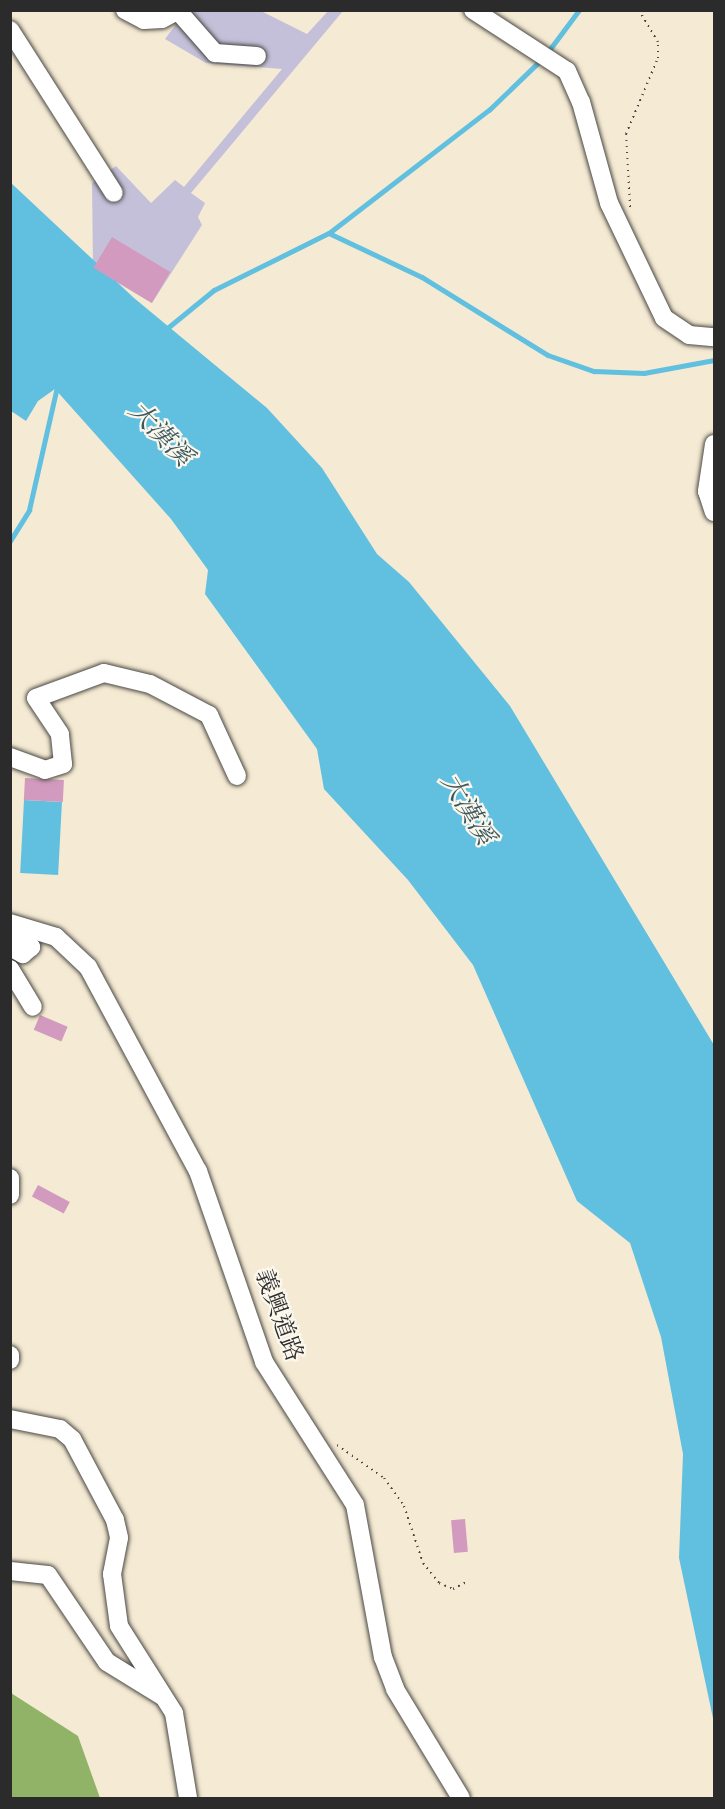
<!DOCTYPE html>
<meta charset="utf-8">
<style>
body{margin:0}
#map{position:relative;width:725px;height:1809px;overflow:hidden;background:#f5ead3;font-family:Vollkorn,"Noto Serif TC",serif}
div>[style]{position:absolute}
.industrial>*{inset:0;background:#c5c0da}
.forest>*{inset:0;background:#90b368}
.water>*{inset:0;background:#61c0df;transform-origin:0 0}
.stream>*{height:4.5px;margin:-2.25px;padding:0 2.25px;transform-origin:2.25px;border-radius:2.25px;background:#61c0df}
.building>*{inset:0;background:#d29abe;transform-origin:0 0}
.path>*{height:2px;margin-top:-1px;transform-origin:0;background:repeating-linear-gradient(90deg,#494844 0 1.5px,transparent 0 6px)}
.roads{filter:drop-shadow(0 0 2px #494844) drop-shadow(0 0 2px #494844)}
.minor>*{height:18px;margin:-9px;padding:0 9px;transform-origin:9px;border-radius:9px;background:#fff}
span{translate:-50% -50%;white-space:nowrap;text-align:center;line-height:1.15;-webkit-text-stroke:4.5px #fbf7ec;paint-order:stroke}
.street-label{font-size:24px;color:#2b2b2b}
.water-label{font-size:26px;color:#3b5861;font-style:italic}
.frame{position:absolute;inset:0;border:12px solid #2b2b2b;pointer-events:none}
</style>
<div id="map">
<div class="industrial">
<i style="clip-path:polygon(186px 11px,261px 11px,307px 34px,328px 11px,343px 11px,191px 193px,205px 203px,198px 217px,202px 225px,152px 303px,93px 268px,92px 183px,116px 166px,151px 203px,175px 180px,184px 187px,282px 69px,206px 63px,165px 39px)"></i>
</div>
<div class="forest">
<i style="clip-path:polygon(11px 1693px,78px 1736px,100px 1798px,11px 1798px)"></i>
</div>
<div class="water">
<i style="clip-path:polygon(10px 182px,134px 298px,267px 408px,322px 468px,377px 554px,409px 582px,510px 706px,714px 1045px,714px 1723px,679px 1558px,683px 1454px,661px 1337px,630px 1243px,577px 1201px,473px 965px,408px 880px,324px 789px,317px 749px,205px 594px,208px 570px,171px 519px,55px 389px,38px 401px,26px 421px,11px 411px)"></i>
<i style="left:24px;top:800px;width:38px;height:73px;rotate:3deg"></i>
</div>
<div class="stream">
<i style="left:547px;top:53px;width:54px;rotate:-53.3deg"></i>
<i style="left:329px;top:233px;width:103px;rotate:25.3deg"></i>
<i style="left:422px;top:277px;width:148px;rotate:31.8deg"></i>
<i style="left:548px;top:355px;width:49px;rotate:19.2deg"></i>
<i style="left:594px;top:371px;width:50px;rotate:2.3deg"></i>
<i style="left:644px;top:373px;width:71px;rotate:-10.5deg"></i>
<i style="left:165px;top:330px;width:63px;rotate:-39.2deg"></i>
<i style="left:214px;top:290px;width:128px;rotate:-26.4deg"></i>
<i style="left:329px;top:233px;width:202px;rotate:-37.6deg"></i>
<i style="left:489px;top:110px;width:72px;rotate:-43.9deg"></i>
<i style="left:10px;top:541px;width:36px;rotate:-58deg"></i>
<i style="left:29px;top:510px;width:126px;rotate:-77.2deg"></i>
</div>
<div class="building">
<i style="left:112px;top:237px;width:68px;height:36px;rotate:31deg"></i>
<i style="left:25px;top:778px;width:39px;height:22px;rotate:3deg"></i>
<i style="left:40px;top:1015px;width:30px;height:16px;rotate:23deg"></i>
<i style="left:38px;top:1185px;width:36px;height:13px;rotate:28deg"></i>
<i style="left:465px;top:1519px;width:33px;height:14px;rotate:85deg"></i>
</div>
<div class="path">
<i style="left:630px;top:207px;width:73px;rotate:-93.1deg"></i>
<i style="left:626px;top:134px;width:82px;rotate:-67.2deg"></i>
<i style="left:658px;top:58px;width:16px;rotate:-90deg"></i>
<i style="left:658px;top:42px;width:37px;rotate:-121deg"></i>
<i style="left:337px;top:1445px;width:57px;rotate:35.1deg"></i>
<i style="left:384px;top:1478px;width:34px;rotate:54deg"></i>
<i style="left:404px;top:1506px;width:60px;rotate:71.6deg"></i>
<i style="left:423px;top:1563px;width:26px;rotate:51deg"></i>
<i style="left:439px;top:1583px;width:15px;rotate:23deg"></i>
<i style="left:453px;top:1589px;width:17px;rotate:-28deg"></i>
</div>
<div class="roads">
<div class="minor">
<i style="left:125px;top:10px;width:21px;rotate:28deg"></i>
<i style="left:144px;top:20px;width:18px;rotate:-3deg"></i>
<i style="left:162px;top:19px;width:19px;rotate:-28deg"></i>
<i style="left:473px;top:10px;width:112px;rotate:33deg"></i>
<i style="left:567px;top:71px;width:34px;rotate:66deg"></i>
<i style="left:581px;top:102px;width:105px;rotate:74.5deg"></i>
<i style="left:609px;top:203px;width:127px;rotate:64.4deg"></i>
<i style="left:664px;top:318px;width:30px;rotate:34deg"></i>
<i style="left:689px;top:335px;width:25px;rotate:5deg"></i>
<i style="left:179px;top:12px;width:55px;rotate:48.7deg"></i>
<i style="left:215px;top:53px;width:42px;rotate:4.1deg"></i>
<i style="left:10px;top:30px;width:193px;rotate:57.5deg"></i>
<i style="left:714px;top:444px;width:48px;rotate:98.5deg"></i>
<i style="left:707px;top:491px;width:22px;rotate:72deg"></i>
<i style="left:10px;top:757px;width:37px;rotate:20deg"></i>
<i style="left:45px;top:770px;width:19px;rotate:-18deg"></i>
<i style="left:63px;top:764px;width:30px;rotate:-96deg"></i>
<i style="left:60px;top:734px;width:43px;rotate:-123.7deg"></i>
<i style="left:36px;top:698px;width:72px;rotate:-20.2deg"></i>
<i style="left:104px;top:673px;width:47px;rotate:13.4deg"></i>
<i style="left:150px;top:684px;width:67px;rotate:27.7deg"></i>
<i style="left:209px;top:715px;width:67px;rotate:65.3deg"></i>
<i style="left:10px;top:923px;width:48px;rotate:16.9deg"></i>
<i style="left:56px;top:937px;width:44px;rotate:43.2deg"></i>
<i style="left:88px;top:967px;width:232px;rotate:61.7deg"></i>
<i style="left:198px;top:1171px;width:202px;rotate:70.9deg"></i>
<i style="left:264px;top:1362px;width:169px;rotate:57.5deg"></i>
<i style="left:355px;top:1505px;width:155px;rotate:79.6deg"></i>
<i style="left:383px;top:1657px;width:34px;rotate:69deg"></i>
<i style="left:395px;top:1689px;width:127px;rotate:58.8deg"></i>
<i style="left:10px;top:934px;width:25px;rotate:32deg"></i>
<i style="left:31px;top:947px;width:11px;rotate:139deg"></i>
<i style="left:23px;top:954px;width:15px;rotate:-152deg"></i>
<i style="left:10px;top:969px;width:44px;rotate:58.8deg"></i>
<i style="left:10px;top:1178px;width:17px;rotate:90deg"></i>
<i style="left:10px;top:1355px;width:5px;rotate:90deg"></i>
<i style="left:10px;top:1419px;width:51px;rotate:11.3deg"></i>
<i style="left:60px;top:1429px;width:16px;rotate:40deg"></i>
<i style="left:72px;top:1439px;width:92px;rotate:62deg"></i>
<i style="left:115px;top:1520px;width:18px;rotate:77deg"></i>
<i style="left:119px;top:1538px;width:37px;rotate:101deg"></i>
<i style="left:112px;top:1574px;width:52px;rotate:82.3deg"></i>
<i style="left:119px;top:1626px;width:103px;rotate:57.7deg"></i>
<i style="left:174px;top:1713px;width:86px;rotate:80.6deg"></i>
<i style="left:10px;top:1571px;width:38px;rotate:6deg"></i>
<i style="left:48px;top:1575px;width:105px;rotate:55.9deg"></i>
<i style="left:107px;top:1662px;width:65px;rotate:31.7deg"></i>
</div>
</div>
<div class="street-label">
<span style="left:277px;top:1316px;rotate:70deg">義興道路</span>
</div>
<div class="water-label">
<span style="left:159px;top:435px;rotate:46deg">大漢溪</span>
<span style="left:466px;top:810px;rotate:59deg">大漢溪</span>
</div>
<div class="frame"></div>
</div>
